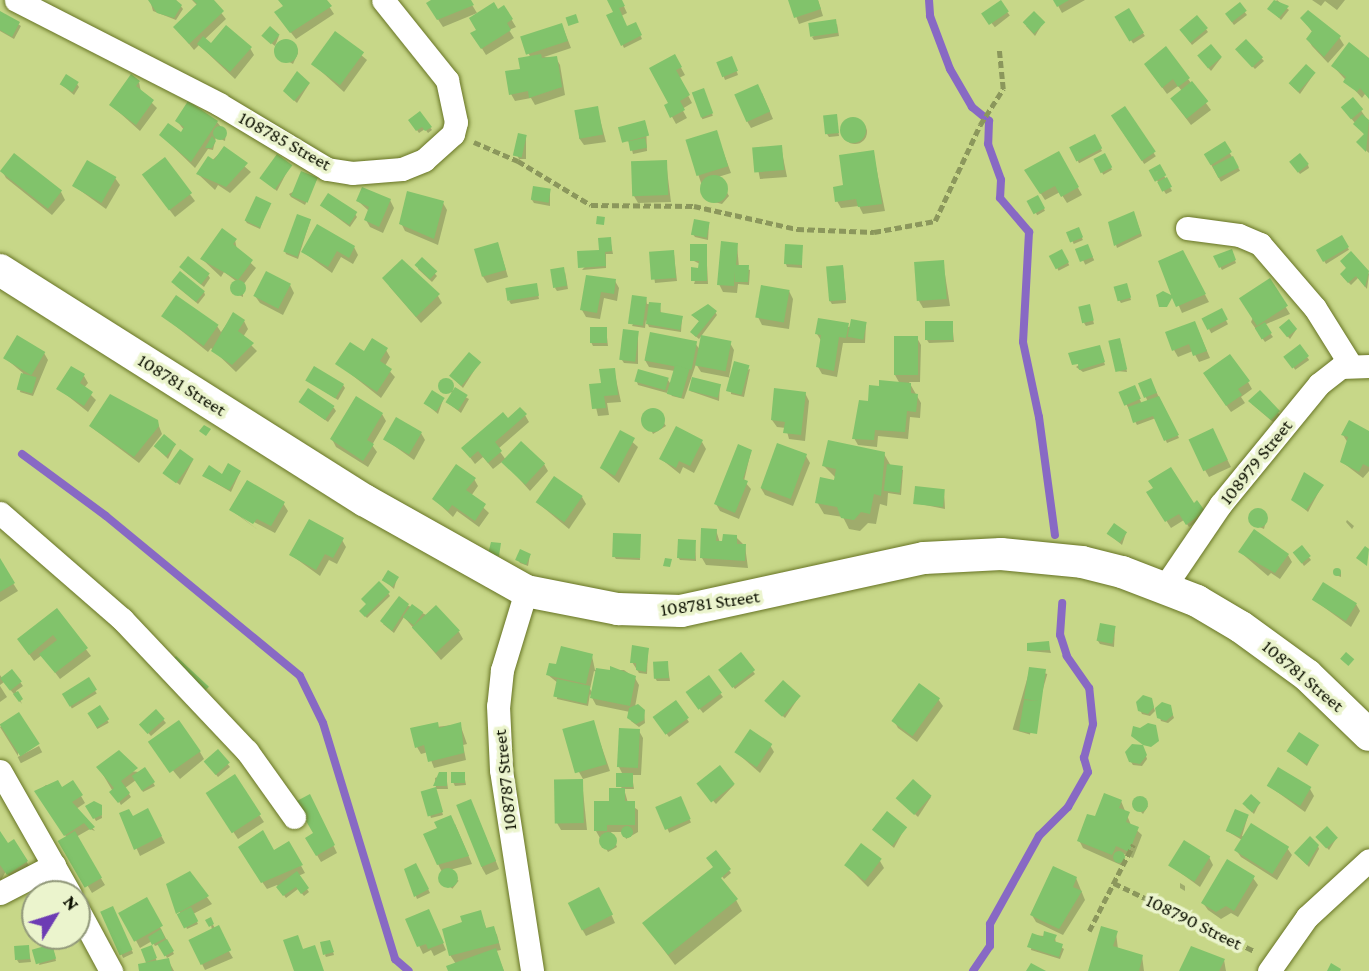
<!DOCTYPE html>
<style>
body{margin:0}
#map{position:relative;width:1369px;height:971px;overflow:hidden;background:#c7d788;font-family:"Crimson Pro",serif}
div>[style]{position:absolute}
.shadow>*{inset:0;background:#0003;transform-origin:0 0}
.round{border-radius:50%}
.stream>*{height:8px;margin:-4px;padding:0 4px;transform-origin:4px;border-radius:4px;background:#8869c4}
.building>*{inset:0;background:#81c36b;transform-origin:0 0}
.path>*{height:4.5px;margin-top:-2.25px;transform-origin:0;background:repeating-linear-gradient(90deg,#8b975c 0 7px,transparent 0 10.5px)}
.roads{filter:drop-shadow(0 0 2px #677424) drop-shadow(0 0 2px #677424)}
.street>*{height:23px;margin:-11.5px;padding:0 11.5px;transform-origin:11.5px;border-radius:11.5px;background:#fff}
.secondary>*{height:32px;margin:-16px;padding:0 16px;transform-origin:16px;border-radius:16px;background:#fff}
span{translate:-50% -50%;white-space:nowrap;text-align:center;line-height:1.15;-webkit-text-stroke:7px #ebf4cd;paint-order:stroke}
.street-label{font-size:19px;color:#0c1000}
.north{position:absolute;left:21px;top:880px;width:70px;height:70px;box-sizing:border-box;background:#ebf4cd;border:2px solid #92997b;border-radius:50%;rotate:52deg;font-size:19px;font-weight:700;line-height:28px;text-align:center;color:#0c1000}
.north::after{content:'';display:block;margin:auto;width:24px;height:32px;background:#6d3cb4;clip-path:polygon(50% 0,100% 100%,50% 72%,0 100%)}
</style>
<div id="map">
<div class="shadow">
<i style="clip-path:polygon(150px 0,176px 0,183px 9px,176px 20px,153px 11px)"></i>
<i style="clip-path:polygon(192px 0,211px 0,226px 19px,204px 40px,211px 45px,250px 48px,254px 55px,235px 79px,199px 45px,194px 50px,175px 27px,198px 6px)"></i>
<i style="clip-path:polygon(279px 0,325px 0,334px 14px,296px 39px,281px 20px,284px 7px)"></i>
<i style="clip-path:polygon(469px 0,477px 13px,443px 27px,428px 4px)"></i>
<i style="clip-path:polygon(609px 0,621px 0,627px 13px,621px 16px,627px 28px,635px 24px,642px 39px,624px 48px,609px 16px,615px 13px)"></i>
<i style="clip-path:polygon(790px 0,818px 0,823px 16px,799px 24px)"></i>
<i style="clip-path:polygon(1055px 0,1085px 0,1062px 13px)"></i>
<i style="clip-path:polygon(1277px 0,1289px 10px,1281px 20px,1270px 9px)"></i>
<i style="clip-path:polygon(1312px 0,1345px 0,1337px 10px,1325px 1px,1321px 6px)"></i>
<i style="left:1000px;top:3px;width:16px;height:19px;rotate:52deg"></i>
<i style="clip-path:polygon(1239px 5px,1247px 15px,1234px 25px,1228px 17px)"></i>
<i style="clip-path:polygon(504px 7px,516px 27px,509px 30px,514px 38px,486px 55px,473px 34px)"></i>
<i style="left:1128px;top:10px;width:31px;height:14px;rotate:57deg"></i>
<i style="clip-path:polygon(0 13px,21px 26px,14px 39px,0 31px)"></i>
<i style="clip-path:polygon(1197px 17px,1208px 32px,1192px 45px,1183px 33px)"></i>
<i style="clip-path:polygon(1302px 18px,1339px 37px,1344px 45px,1328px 63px,1312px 46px,1308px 39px,1313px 33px)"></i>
<i style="clip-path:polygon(1043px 23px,1035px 36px,1026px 26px)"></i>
<i style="clip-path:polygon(837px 24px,839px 36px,814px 40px,812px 37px)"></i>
<i style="clip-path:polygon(562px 25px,571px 48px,544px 57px,556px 58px,560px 65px,565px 95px,535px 105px,531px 98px,515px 101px,511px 94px,531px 59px,522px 37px)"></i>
<i style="clip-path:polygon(335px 33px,367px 60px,344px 92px,313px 64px)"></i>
<i style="clip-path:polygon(279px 36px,275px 46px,266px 39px)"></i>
<i style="clip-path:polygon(284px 41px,293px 43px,298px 53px,293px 64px,277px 55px)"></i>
<i style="clip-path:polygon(1246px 41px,1264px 61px,1255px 69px,1239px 52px)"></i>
<i style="clip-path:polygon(675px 57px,685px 75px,679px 78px,692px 103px,682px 109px,687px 118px,676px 124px,666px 106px,670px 104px)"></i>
<i style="clip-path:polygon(1221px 58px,1211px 71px,1201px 59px)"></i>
<i style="clip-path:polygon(1369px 60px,1369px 98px,1365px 94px,1362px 98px,1333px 66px)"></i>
<i style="clip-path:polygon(733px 61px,738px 75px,725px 80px,718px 62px)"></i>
<i style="clip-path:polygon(1150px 71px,1188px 79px,1211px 110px,1191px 125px,1176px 105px,1182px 91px,1178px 86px,1167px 94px)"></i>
<i style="clip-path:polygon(1314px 74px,1300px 94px,1290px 84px)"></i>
<i style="clip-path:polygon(139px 82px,141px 92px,157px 108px,140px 131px,111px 105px)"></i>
<i style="clip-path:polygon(61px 84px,77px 84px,79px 87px,74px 95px)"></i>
<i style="clip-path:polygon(309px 84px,297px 103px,287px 94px)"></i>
<i style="left:705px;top:93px;width:24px;height:11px;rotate:71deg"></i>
<i style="clip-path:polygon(762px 93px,773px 119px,751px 128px,747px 121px)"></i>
<i style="clip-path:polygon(1353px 99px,1369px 122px,1369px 153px,1360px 145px,1365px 135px,1345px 111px)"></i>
<i style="clip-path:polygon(597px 108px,606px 142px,584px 145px,579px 138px)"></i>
<i style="left:1124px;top:109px;width:57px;height:14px;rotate:56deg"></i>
<i style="clip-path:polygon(420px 113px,432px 130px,428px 133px,425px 129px,419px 133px,410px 120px)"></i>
<i style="clip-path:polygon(836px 116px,839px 136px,829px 137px,827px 134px)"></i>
<i class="round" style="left:843px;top:120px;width:24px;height:24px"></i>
<i style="clip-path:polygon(177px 121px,217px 122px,226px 133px,225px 141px,216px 137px,213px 150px,208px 149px,195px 168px,161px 135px,181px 134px,184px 130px)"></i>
<i style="clip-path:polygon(646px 125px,647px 151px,633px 154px,630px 142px,623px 140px)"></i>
<i style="clip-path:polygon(716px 132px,731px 173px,718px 177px,729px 196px,722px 204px,707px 200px,698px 174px)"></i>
<i style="clip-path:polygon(526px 136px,526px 159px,519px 159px,517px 155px)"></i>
<i style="left:1094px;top:136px;width:17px;height:26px;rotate:62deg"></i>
<i style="left:1224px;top:143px;width:32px;height:22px;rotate:60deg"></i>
<i style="clip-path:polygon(781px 147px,787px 177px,760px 179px,754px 149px)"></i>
<i style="clip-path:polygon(224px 149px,251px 172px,230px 193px,218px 185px,215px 190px,198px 174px)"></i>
<i style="clip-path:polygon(873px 152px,885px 211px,863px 214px,859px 206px,841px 208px,837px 201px)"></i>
<i style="clip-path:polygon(1058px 153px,1082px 195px,1067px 203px,1060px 192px,1045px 200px,1026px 171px)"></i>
<i style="clip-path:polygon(14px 155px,61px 192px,65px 200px,52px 215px,6px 178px,2px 171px)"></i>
<i style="left:1104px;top:156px;width:16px;height:10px;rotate:60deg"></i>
<i style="clip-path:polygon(164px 160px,195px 201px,175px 217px,148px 182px)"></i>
<i style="clip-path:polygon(666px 162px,671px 202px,638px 203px,634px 196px)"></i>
<i style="clip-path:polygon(1293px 165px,1308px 165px,1309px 168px,1300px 174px)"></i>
<i style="clip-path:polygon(290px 166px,277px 191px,262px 179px)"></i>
<i style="clip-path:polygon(1159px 166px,1172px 191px,1166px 194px,1151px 171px)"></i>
<i style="clip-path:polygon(115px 178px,120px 185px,106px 209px,74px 186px)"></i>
<i style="clip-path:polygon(317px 179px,305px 205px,291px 197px,289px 194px)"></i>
<i style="clip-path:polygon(550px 191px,550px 206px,534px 203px,532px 200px)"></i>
<i style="left:1037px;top:197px;width:16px;height:9px;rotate:60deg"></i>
<i style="clip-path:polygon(390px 200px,394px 208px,383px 233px,370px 227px,366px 220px,369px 211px,358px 201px)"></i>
<i style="clip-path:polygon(443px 203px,447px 210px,438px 245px,405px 231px,401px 223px)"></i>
<i style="clip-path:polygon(269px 204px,260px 229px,247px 223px,245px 220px)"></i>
<i style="clip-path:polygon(322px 206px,355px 214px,357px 217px,350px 227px)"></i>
<i style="clip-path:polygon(1135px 216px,1142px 236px,1117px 248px,1116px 245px)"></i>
<i style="clip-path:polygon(310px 221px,298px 259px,286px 254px,285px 251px)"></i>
<i style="clip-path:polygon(709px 223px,708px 240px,695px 237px,693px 234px)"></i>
<i style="left:1078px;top:229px;width:12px;height:10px;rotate:66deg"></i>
<i style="left:1341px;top:237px;width:15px;height:27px;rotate:58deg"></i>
<i style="clip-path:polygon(610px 239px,613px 254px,606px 254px,606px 268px,582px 270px)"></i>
<i style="clip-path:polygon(235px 240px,237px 250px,256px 268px,243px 285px,243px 297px,233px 292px,236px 281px,224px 272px,221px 277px,202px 259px)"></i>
<i style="clip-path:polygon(498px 244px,508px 277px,487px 283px,482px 275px)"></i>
<i style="clip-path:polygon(737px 245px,739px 267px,750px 270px,749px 285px,738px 284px,737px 293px,723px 292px,719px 284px)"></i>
<i style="clip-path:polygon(706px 246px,708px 284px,694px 284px,700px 264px,692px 260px)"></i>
<i style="left:1087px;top:246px;width:16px;height:10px;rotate:63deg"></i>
<i style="clip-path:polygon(354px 247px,358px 255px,353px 264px,341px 257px,332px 273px,303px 252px)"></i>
<i style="clip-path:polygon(802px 247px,802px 268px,787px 267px,786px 264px)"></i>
<i style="left:1062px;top:251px;width:16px;height:12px;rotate:63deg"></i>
<i style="clip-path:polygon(1231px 251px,1236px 263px,1222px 270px,1215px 257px)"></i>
<i style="clip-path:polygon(1182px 252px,1209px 302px,1182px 313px,1160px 262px)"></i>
<i style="clip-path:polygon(1351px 253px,1369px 274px,1367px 289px,1358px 278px,1351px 285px,1343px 277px)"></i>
<i style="clip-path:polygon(651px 254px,674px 255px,677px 281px,655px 283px)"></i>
<i style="clip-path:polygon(422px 260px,437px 276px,432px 282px,418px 269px)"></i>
<i style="clip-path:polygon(943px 262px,950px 306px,923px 308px,919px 301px)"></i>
<i style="clip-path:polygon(843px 266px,846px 303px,832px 304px,830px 301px)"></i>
<i style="clip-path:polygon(183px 270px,208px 275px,210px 278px,204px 287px)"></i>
<i style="clip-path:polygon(565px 272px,568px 289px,557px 291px,555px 288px)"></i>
<i style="clip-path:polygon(587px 277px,615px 281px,619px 288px,617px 301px,604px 298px,600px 319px,586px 317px,582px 310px)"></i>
<i style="clip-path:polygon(1269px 280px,1290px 314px,1264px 325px,1273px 337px,1265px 342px,1251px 322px)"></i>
<i style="clip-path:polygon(175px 285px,204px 292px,205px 295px,198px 304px)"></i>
<i style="clip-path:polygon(290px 285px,294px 293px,283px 315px,260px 303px,255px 296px)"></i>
<i style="clip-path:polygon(536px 285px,539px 299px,511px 304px,509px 301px)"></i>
<i style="clip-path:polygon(389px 286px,438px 296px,442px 303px,421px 323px)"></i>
<i style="clip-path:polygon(1127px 288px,1131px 300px,1121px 303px,1119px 300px)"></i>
<i style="clip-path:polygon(789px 291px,793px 299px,789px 329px,762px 325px,758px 317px)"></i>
<i style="clip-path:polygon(646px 298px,647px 304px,660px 305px,661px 314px,682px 318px,681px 332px,649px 327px,646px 320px,645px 328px,632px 326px)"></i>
<i style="clip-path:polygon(1090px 309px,1094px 324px,1086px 326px,1084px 323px)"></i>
<i style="left:1221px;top:311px;width:15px;height:19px;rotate:62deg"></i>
<i style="clip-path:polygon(715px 312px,717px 315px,699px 339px,694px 335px,700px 322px,693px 316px)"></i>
<i style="clip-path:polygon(234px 314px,244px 321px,248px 329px,243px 337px,257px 351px,236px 372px,211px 348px,208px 352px,163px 316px,217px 326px,221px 332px)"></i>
<i style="clip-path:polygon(952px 322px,954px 342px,929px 343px,927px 340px)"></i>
<i style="clip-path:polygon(866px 323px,865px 343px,843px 343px,837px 377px,822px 374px,818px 367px,822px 342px,817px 334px)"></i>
<i style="clip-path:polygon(606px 329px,608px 346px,593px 346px,591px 342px)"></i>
<i style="clip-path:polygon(1198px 330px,1210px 358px,1199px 362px,1193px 351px,1178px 357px,1174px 350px)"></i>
<i style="clip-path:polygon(1296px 330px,1290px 339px,1283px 331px)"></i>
<i style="clip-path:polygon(638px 332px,638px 364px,624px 363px,622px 360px)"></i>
<i style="clip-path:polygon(917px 338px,921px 345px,920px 382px,909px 382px,921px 403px,920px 418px,910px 417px,908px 439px,878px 436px,877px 447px,858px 445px,854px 438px,870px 403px,900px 384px,895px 375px)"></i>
<i style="clip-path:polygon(1111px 342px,1121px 343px,1127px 372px,1117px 371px)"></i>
<i style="clip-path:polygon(695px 343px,700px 350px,730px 343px,734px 350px,729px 377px,750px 369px,744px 397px,731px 394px,732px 378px,701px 372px,696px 364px,684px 399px,672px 396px,668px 390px,667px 393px,638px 385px,637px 382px,668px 380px,672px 386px,675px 371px,649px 367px,645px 360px)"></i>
<i style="left:1300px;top:347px;width:16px;height:17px;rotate:55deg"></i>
<i style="clip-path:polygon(386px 350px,390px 357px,385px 366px,395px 377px,381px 398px,338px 364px)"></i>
<i style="clip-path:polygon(1100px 350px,1105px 365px,1083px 372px,1076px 367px)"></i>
<i style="clip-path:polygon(44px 353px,48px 360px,33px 396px,20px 392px,23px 373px,5px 358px)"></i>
<i style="clip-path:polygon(479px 363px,463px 388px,451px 376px)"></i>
<i style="clip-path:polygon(614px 370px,621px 402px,607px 403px,609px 415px,598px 416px,591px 386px,602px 385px)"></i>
<i style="clip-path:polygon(84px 376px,88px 383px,84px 388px,96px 400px,88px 412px,59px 389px)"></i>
<i style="clip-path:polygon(307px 380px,343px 385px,345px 388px,338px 400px)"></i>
<i style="clip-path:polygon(445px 380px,453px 391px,469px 399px,461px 413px,448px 403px,454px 393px,441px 390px,439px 384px)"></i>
<i style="clip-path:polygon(1209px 381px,1248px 382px,1252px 389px,1241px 397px,1245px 403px,1231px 412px)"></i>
<i style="clip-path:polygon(1152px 383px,1179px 438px,1167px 443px,1156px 418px,1137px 425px,1121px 394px,1134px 388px,1142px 404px,1148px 402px,1140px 384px)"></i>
<i style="clip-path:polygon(720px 385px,719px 401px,690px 391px)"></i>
<i style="clip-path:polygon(805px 393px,809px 401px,805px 441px,789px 439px,786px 428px,777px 427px,772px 420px)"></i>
<i style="clip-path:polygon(1260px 393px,1280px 415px,1273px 422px,1252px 404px)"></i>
<i style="clip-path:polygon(443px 400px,438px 414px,425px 403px)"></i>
<i style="clip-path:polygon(301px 403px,334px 408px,336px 411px,328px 422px)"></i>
<i style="clip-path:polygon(656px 411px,666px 426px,653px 434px,644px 417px)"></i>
<i style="clip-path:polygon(382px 414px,386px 421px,372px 445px,377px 452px,368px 467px,336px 447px,332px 439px)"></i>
<i style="clip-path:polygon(525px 415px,529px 422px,498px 449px,506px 460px,544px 464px,548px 471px,530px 491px,503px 461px,493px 469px,483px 457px,475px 464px,463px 448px,507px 420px)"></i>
<i style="clip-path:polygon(157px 421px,162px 434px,139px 463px,91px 427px)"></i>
<i style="clip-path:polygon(621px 432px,638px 447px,619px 483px,601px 468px)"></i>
<i style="clip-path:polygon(421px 433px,425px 440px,414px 460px,386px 440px)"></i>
<i style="clip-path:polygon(1369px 433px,1369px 471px,1363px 478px,1342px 462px,1348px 443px,1343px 435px)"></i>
<i style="clip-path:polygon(1216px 437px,1231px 467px,1209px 477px,1205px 470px)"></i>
<i style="clip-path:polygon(702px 442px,706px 449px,694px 473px,683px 467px,680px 474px,661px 459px)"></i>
<i style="clip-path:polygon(175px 445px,168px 459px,156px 447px)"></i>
<i style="clip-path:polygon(751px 451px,744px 481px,751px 489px,739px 519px,720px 511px,716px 504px)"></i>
<i style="clip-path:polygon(884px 454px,891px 466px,903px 470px,901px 495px,888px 493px,887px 506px,880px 504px,876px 524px,868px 523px,860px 531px,849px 529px,843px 517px,824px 514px,817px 502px,836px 478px,824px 466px)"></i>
<i style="clip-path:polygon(806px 456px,810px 463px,793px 506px,765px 495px,761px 488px)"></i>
<i style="clip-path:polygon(193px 460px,180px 485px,166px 474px)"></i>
<i style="clip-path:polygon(240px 472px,231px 492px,204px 476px)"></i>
<i style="clip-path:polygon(474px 479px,478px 486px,471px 496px,489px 513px,479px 527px,457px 511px,453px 517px,434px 499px)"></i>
<i style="clip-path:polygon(1322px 486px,1308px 512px,1293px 499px)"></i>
<i style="clip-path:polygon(944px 491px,945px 509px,915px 503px)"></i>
<i style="clip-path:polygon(1149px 493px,1193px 505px,1205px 515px,1189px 527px,1184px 520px,1171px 528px)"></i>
<i style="clip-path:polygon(582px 497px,586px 504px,569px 529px,538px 503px)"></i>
<i style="clip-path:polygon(283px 503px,288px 511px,275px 533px,235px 512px,258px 530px,231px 510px)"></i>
<i style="clip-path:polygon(1255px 511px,1267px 517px,1264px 529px,1250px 523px)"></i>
<i style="clip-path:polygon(1347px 520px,1354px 526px,1352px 529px,1346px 522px)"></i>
<i style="clip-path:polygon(716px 530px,720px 543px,736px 537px,745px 546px,748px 568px,706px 565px,702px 558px)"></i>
<i style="clip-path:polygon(1126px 533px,1122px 545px,1109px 534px)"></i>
<i style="clip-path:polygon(639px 536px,640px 560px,616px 559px,614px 556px)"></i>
<i style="clip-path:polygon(342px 540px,346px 547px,337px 564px,329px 560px,320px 576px,291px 555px)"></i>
<i style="clip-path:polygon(695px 542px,696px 561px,680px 560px,678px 557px)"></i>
<i style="clip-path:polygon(1302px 548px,1311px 560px,1304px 566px,1297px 556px)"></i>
<i style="clip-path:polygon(1240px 552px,1288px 555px,1292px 562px,1280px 579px,1271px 573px,1268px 576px)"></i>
<i style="clip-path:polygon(530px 555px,528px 566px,520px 563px,518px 560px)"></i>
<i style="clip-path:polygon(0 563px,18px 591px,0 602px)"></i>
<i style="clip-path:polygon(1335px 570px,1341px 572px,1341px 577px,1336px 575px)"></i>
<i style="clip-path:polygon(397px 578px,394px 589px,384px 580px)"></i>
<i style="clip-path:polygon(388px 593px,390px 596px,367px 618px,363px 614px)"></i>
<i style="clip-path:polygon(1314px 600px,1356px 604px,1360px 611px,1351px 627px)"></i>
<i style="clip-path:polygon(407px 605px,459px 632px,463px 639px,441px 660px,404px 617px,394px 633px,383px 624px)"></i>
<i style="clip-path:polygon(57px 611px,91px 656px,60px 679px,42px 655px,34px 661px,24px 647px)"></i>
<i style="clip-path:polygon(1115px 628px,1114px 647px,1100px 644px,1098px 641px)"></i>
<i style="clip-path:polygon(1048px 643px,1051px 653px,1029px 651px,1029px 644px)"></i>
<i style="clip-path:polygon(648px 649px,647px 674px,639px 673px,632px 662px)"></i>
<i style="clip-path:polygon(740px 654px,755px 674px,735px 689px,722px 672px)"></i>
<i style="clip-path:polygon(evenodd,592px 656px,595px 670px,624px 670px,635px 678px,639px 685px,635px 707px,644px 711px,645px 723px,639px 727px,631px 721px,630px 712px,596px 705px,590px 694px,588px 706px,557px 699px,558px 683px,548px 675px,558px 667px,592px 656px,594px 671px,597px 672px,593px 694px,590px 689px,594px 671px)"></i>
<i style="clip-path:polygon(667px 663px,670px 681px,657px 681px,655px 678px)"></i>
<i style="left:1030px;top:669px;width:18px;height:63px;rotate:16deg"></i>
<i style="clip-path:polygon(12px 671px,23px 686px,16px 691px,22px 704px,4px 682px,0 685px,0 675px,2px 678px)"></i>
<i style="clip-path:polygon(708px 678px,723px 697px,703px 713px,690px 696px)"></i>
<i style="left:88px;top:679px;width:17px;height:29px;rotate:59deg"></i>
<i style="clip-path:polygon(0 686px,7px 697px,0 702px)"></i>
<i style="clip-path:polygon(799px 697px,785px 718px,769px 704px)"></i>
<i style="clip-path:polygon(938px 699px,943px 706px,917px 742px,898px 728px,894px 721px)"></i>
<i style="clip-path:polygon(1151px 699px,1155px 711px,1162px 704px,1170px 707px,1174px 718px,1168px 723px,1161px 721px,1157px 709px,1150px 716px,1142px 714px,1140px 710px)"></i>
<i style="left:100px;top:707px;width:18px;height:13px;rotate:61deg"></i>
<i style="clip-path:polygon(156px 711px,166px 723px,151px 736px,143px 727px)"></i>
<i style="clip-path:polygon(18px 715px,18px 756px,0 727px)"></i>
<i style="clip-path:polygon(655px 717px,687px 719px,689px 722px,669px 737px)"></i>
<i style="clip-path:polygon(593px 722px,610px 771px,583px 779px,579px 772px)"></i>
<i style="clip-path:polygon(460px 724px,467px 744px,463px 745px,466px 760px,434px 768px,428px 752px,421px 754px,417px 747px,413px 730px)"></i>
<i style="clip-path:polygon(639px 731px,643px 738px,641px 775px,632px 775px,634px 789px,624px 789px,628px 803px,638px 810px,638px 832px,626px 839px,624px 832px,611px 832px,617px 847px,608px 852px,596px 831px,621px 790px,623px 775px,619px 767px)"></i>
<i style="clip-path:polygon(152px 745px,200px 752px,204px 759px,180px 779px)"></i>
<i style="clip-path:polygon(770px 745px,774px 752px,760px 773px,736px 752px)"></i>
<i style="left:39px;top:746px;width:7px;height:24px;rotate:63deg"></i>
<i style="clip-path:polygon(1317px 746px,1307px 766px,1288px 751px)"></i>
<i style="clip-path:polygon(1144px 750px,1147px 759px,1142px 766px,1133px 765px,1131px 762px)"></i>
<i style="clip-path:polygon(217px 751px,230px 767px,218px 777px,207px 764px)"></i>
<i style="clip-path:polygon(99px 768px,139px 772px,145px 769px,155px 786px,143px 792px,136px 780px,125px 788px,131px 797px,121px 805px)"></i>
<i style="clip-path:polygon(446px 774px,448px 789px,435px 789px,443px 815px,431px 818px,423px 792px,436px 788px,435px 778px)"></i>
<i style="clip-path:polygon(464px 774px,466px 785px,455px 786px,453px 782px)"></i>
<i style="clip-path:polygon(234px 777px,264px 822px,238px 839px,213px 801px)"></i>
<i style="clip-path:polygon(582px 781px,587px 830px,561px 830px,557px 823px)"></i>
<i style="clip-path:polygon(73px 782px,85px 803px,76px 809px,95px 831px,90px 829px,76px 837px,105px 885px,92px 893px,61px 841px,67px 838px,37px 792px,46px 785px,62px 789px)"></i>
<i style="clip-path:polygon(734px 785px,716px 804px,701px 787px)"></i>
<i style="clip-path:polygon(1269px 786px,1310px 789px,1314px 796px,1305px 812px)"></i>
<i style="clip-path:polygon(931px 797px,918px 817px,899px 799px)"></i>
<i style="left:680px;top:799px;width:26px;height:24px;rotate:65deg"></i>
<i style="clip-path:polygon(1138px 799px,1148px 806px,1143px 814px,1134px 805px)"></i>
<i style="clip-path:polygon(1121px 801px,1131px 825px,1142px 835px,1133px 858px,1122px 853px,1123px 866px,1083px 848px,1079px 840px,1096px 818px)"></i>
<i style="clip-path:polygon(313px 803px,337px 853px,321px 862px,307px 838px,315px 833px)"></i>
<i style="clip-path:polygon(1259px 804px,1254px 814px,1246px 807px)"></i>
<i style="clip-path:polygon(88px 807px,101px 807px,102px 818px,96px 821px)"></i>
<i style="clip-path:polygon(474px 808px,499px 869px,486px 875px,482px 868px)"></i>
<i style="clip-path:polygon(148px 811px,165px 843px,140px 856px,121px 814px,132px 819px)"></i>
<i style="clip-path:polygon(1248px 816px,1242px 836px,1287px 848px,1292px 855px,1277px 880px,1241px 857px,1236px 850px,1242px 840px,1227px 831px)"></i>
<i style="clip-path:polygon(455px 824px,472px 864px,442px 872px,438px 864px,439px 829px)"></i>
<i style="clip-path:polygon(905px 828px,894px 848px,875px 831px)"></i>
<i style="clip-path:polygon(0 834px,7px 845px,14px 841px,31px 869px,12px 881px,6px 871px,0 882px)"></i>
<i style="clip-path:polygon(1336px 839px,1329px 850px,1319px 840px)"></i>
<i style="clip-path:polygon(289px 844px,305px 873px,298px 876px,309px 892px,304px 896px,298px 889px,286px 898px,277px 885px,267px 889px,244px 855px,274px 852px)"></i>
<i style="clip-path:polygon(1318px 846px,1319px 849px,1309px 867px,1298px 856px)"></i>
<i style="clip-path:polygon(716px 852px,731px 873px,724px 879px,710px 861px)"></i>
<i style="clip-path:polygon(1209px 857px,1213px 865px,1200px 887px,1171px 866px)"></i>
<i style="clip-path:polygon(880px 861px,884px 868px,868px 887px,846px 865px)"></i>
<i style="clip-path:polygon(416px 865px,430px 893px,417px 899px,406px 870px)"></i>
<i style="left:446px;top:871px;width:16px;height:10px;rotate:38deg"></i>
<i style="clip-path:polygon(189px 873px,212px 904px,193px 914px,198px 924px,187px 929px,168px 885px)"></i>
<i style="clip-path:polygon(1076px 878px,1085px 900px,1063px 935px,1036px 922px,1032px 915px)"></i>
<i style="clip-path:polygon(1253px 878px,1258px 885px,1238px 917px,1231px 913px,1221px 919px,1208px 910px,1203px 903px)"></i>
<i style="clip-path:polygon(1180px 883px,1185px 886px,1185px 891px,1180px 888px)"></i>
<i style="clip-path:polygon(603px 896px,615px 923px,586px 936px,582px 929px)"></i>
<i style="clip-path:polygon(146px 900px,174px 954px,167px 958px,174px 971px,141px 971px,153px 950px,157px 962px,168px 960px,160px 944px,155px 946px,152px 941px,140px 948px,121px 913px)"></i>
<i style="clip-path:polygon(736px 900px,742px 911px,675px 965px,644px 923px)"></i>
<i style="left:112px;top:908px;width:50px;height:11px;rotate:65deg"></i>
<i style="clip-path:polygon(480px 912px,487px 930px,493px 928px,497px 935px,501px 950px,496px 951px,504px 971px,450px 971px,456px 964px,450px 955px,464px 923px)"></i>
<i style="clip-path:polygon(432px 918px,446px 950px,434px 956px,431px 950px,423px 954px,407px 920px)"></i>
<i style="clip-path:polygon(210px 920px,233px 958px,205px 970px,190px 940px,212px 930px)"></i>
<i style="clip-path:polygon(1116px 933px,1118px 949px,1142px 956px,1144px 971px,1090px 971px)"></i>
<i style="clip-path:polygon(1033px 935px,1055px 937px,1056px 944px,1064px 949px,1060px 959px,1031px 950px)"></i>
<i style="clip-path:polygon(38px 936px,50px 936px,56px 961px,39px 965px,43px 948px)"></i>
<i style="clip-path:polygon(331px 945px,334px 955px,326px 957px,325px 955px)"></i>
<i style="clip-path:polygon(28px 947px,31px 962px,19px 963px,17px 960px)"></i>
<i style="clip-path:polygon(1224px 960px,1226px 971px,1181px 971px)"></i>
</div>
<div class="stream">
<i style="left:929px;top:0;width:16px;rotate:86deg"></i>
<i style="left:930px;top:16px;width:57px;rotate:69.3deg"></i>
<i style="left:950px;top:69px;width:44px;rotate:59.9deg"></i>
<i style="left:972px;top:107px;width:22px;rotate:39deg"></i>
<i style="left:989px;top:121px;width:23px;rotate:92deg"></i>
<i style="left:988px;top:144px;width:38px;rotate:70deg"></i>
<i style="left:1001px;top:180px;width:18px;rotate:93deg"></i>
<i style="left:1000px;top:198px;width:45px;rotate:49.5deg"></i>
<i style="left:1029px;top:232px;width:110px;rotate:93.1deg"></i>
<i style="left:1023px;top:342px;width:77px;rotate:78deg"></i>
<i style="left:1039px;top:417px;width:119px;rotate:82.3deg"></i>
<i style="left:22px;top:454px;width:104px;rotate:36.4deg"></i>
<i style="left:106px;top:516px;width:251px;rotate:39.5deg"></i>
<i style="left:300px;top:676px;width:52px;rotate:63.9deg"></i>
<i style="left:323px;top:723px;width:247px;rotate:73deg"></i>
<i style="left:395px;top:959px;width:18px;rotate:41deg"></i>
<i style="left:973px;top:971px;width:30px;rotate:-56deg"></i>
<i style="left:990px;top:946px;width:22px;rotate:-90deg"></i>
<i style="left:990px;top:924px;width:101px;rotate:-60.9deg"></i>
<i style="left:1039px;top:836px;width:41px;rotate:-45deg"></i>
<i style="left:1068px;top:807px;width:40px;rotate:-60.3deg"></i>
<i style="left:1088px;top:772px;width:15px;rotate:-106deg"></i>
<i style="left:1084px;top:758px;width:35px;rotate:-75deg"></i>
<i style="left:1093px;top:724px;width:36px;rotate:-96deg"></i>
<i style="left:1089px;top:688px;width:39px;rotate:-125deg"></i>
<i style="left:1067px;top:656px;width:22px;rotate:-108deg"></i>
<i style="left:1060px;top:635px;width:32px;rotate:-86deg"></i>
</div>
<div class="building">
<i style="clip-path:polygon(148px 0,176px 0,182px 5px,174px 18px,157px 13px)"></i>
<i style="clip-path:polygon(193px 0,214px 0,224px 11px,189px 44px,173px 27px,197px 4px)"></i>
<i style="clip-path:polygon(278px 0,327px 0,332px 6px,290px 33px,274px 12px,283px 6px)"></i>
<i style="clip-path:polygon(431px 0,471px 0,474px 5px,437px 20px,426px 3px)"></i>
<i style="clip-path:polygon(607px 0,622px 0,625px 6px,619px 8px,627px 26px,636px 22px,642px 35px,621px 46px,606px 15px,613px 12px)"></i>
<i style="clip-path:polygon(788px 0,818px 0,821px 9px,794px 18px)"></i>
<i style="left:1001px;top:0;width:14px;height:24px;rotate:56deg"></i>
<i style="clip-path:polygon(1053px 0,1069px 0,1057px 7px)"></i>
<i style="clip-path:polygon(1274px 0,1289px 6px,1279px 18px,1267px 9px)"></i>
<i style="clip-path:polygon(494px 2px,498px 9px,504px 5px,513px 19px,507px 23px,511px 30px,481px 49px,470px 33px,476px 30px,469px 18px)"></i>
<i style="left:1240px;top:2px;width:11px;height:19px;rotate:52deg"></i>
<i style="left:1129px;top:8px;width:29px;height:17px;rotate:59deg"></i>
<i style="clip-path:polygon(1308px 10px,1341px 36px,1324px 57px,1306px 39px,1312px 31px,1300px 18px)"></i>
<i style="clip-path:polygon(0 11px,20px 22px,12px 37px,0 30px)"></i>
<i style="left:1034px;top:11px;width:16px;height:16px;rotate:45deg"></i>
<i style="left:576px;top:14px;width:9px;height:11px;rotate:72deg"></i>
<i style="left:1197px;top:15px;width:17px;height:23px;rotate:50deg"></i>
<i style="left:836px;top:19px;width:14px;height:28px;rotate:82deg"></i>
<i style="left:562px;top:23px;width:19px;height:44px;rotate:72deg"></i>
<i style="clip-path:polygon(226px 25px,252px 47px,230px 72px,197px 44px,203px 36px,211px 43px)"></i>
<i style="left:270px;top:26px;width:13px;height:13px;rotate:42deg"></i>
<i style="left:335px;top:31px;width:36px;height:41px;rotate:36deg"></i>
<i style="left:1246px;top:39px;width:25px;height:15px;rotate:47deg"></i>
<i class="round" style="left:274px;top:39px;width:24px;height:24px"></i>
<i style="clip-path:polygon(1349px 42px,1369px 58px,1369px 99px,1360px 88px,1357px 92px,1343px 82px,1346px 77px,1331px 66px)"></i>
<i style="left:1211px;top:44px;width:17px;height:18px;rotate:50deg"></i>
<i style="clip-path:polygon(1166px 46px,1190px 78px,1178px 87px,1173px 79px,1162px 88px,1144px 64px)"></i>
<i style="clip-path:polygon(541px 54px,542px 58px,557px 56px,562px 87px,529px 98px,528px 91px,509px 95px,505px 71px,520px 69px,518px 58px)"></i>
<i style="clip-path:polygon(675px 54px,682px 67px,676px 70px,690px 95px,680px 101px,685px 110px,670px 118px,664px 105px,668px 103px,649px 68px)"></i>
<i style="left:732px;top:56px;width:16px;height:17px;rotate:68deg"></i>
<i style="left:1306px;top:64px;width:13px;height:26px;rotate:42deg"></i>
<i style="clip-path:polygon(297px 71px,310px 83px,294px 101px,283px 91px)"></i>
<i style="left:66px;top:74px;width:15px;height:12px;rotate:32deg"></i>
<i style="clip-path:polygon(131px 74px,140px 81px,136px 86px,154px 100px,136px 125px,109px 105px)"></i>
<i style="left:1192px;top:81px;width:26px;height:28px;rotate:51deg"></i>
<i style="left:758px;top:84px;width:30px;height:26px;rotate:66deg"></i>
<i style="left:704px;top:88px;width:27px;height:13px;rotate:70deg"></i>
<i style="left:1353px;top:97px;width:16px;height:16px;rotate:50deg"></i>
<i style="clip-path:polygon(188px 101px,218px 121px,191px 162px,159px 135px,168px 123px,181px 132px,184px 127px,175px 121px)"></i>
<i style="left:598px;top:106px;width:29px;height:24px;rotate:80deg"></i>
<i style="left:1125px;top:106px;width:55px;height:17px;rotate:56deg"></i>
<i style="clip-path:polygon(420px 111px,432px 127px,425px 131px,422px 127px,416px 131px,408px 120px)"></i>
<i style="left:837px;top:114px;width:19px;height:14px;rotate:84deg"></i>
<i style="clip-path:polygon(1362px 114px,1369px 120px,1366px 152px,1356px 142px,1364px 134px,1353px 124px)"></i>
<i class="round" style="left:840px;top:117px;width:26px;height:26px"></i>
<i style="left:645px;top:120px;width:16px;height:28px;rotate:75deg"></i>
<i class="round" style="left:213px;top:126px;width:14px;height:14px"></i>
<i style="left:717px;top:130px;width:38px;height:33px;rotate:73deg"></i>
<i style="left:518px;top:133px;width:9px;height:23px;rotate:13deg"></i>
<i style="left:1095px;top:134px;width:16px;height:29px;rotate:63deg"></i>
<i style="clip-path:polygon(212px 136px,216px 141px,212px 148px,205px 148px)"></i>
<i style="left:645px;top:138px;width:10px;height:17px;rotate:79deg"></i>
<i style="left:1225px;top:141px;width:13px;height:25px;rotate:58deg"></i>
<i style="left:782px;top:145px;width:25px;height:30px;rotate:85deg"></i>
<i style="clip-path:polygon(224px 146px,248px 163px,226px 187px,196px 174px,208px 156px,214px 160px)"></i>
<i style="clip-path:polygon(874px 150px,882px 204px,858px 207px,856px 199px,835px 202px,833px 187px,843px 185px,839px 155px)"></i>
<i style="clip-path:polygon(1059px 151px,1079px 187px,1061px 197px,1055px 186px,1040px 194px,1024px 170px)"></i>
<i style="left:14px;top:153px;width:61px;height:23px;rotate:38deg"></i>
<i style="left:1105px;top:153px;width:16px;height:13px;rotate:63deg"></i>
<i style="left:1300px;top:153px;width:14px;height:14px;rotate:51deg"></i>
<i style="left:277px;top:154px;width:19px;height:30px;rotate:36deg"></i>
<i style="left:1233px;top:156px;width:13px;height:23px;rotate:63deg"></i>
<i style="left:165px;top:157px;width:45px;height:29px;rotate:53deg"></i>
<i style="left:87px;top:160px;width:34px;height:30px;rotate:30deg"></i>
<i style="left:667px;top:160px;width:35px;height:36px;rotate:88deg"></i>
<i style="left:1160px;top:164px;width:13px;height:13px;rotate:61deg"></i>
<i style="left:301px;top:171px;width:18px;height:27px;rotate:22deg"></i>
<i class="round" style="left:700px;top:175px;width:28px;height:28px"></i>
<i style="left:1167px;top:177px;width:11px;height:11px;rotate:63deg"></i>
<i style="left:533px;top:186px;width:18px;height:14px;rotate:9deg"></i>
<i style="clip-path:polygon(362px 187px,391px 199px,379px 227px,364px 220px,369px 207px,356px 201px)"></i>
<i style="clip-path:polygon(407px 191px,444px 201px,434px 239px,399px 224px)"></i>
<i style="left:328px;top:193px;width:35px;height:15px;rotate:33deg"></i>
<i style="left:1038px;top:195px;width:15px;height:13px;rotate:62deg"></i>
<i style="left:256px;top:196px;width:17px;height:27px;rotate:25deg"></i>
<i style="clip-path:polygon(1134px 211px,1141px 233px,1114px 246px,1108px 222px)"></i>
<i style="left:297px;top:214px;width:15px;height:40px;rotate:20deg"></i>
<i style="left:597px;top:216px;width:8px;height:8px;rotate:7deg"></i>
<i style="left:694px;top:219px;width:16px;height:16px;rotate:11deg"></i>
<i style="clip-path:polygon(317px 224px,355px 246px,349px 258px,337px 251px,328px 267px,301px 252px)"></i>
<i style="left:1079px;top:227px;width:11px;height:14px;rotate:68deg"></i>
<i style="clip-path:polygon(222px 228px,237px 239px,233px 244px,253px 260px,238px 280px,200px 259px)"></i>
<i style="left:1342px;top:235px;width:14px;height:30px;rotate:60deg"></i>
<i style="clip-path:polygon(611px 237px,612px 251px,605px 252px,606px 266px,578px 268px,577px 251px,599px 250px,598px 238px)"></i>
<i style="clip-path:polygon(721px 241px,738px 243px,736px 265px,749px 265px,748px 282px,735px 282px,735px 271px,734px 286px,717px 285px)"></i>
<i style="left:498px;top:242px;width:29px;height:25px;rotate:74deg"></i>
<i style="clip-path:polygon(690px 244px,707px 244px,707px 281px,691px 281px,691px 267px,698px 268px,699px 261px,690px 261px)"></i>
<i style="left:785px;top:244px;width:18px;height:20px;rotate:3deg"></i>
<i style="left:1088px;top:244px;width:14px;height:14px;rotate:69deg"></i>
<i style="left:1062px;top:249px;width:15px;height:15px;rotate:62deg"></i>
<i style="clip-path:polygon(1232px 249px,1236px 260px,1219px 268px,1213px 256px)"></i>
<i style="left:674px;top:250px;width:28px;height:25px;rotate:86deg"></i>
<i style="clip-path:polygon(1183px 250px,1206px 294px,1176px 307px,1172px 298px,1167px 307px,1159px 307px,1156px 295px,1163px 291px,1171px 295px,1158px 261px)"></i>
<i style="clip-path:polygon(1351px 251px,1369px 271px,1365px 287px,1356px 276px,1348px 283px,1340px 274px,1346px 268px,1340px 261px)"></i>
<i style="left:188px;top:256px;width:28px;height:14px;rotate:39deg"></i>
<i style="left:422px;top:257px;width:21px;height:11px;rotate:43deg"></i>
<i style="clip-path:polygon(402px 259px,440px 294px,416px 317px,382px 278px)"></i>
<i style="left:944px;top:260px;width:39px;height:30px;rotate:86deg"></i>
<i style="left:843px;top:265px;width:35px;height:17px;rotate:85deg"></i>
<i style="left:564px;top:267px;width:19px;height:14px;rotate:81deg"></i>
<i style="left:180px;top:271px;width:32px;height:14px;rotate:39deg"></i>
<i style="left:266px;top:271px;width:28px;height:28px;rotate:27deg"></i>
<i style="clip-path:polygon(586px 275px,616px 279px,614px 294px,601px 292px,597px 313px,580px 310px)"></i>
<i style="left:1270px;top:278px;width:33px;height:37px;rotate:57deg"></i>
<i class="round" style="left:230px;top:280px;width:16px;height:16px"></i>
<i style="left:537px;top:283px;width:13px;height:32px;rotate:81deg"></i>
<i style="left:1127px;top:283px;width:15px;height:14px;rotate:74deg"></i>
<i style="left:761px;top:285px;width:29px;height:33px;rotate:10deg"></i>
<i style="left:176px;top:295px;width:52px;height:26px;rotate:35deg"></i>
<i style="left:632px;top:295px;width:15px;height:29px;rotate:8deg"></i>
<i style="clip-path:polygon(649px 302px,661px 303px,660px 312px,683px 316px,680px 330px,646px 324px)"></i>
<i style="clip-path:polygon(708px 304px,717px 311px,696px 337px,690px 332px,699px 321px,691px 315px)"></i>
<i style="left:1090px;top:304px;width:17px;height:12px;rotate:77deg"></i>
<i style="left:1222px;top:308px;width:13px;height:23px;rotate:63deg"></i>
<i style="clip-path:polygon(233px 312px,245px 320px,238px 331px,254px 343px,232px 365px,211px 351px)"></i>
<i style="clip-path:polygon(818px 318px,849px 323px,846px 338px,839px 337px,834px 371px,816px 367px,821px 335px,815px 334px)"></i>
<i style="left:851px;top:319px;width:16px;height:18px;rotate:11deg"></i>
<i style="left:1289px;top:319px;width:13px;height:13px;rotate:51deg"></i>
<i style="left:925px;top:321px;width:28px;height:19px"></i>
<i style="clip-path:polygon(1195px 321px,1207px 351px,1193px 356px,1189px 344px,1172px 351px,1165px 332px)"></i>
<i style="left:1265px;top:322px;width:13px;height:12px;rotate:58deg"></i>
<i style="left:590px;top:327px;width:17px;height:16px"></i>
<i style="left:623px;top:329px;width:16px;height:31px;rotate:7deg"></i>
<i style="left:650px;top:332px;width:48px;height:29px;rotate:11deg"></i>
<i style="left:17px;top:335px;width:33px;height:27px;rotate:31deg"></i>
<i style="left:701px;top:335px;width:31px;height:31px;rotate:11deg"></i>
<i style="left:894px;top:336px;width:24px;height:39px"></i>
<i style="clip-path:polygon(372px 338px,388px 348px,380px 361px,392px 369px,377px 392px,335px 364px,350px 342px,364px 351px)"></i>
<i style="left:1120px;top:338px;width:32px;height:12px;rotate:77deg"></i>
<i style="left:1300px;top:344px;width:15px;height:21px;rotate:53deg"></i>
<i style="clip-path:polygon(1100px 345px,1105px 362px,1079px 370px,1078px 364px,1072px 365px,1068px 353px)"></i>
<i style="left:469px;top:352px;width:16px;height:31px;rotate:40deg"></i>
<i style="clip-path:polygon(1230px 354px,1250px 381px,1238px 389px,1242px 395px,1226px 406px,1203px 373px)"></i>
<i style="left:734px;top:361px;width:16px;height:31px;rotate:15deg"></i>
<i style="left:675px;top:365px;width:15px;height:30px;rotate:16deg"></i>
<i style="clip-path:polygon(71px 366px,85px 374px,80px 383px,93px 392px,84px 406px,56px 389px)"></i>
<i style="left:314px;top:366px;width:35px;height:17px;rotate:31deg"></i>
<i style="clip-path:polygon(615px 368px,618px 395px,604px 396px,606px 408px,592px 409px,589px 384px,601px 383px,599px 369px)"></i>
<i style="left:638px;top:369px;width:32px;height:13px;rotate:16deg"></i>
<i style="left:21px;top:373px;width:16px;height:17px;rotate:15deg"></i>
<i style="left:692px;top:377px;width:30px;height:14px;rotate:14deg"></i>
<i class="round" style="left:438px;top:378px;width:16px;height:16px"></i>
<i style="left:1151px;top:378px;width:16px;height:14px;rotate:68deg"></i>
<i style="clip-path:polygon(879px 380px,911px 383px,911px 393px,918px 394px,916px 412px,907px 411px,905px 432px,875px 430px,874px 440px,852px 439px,859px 400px,868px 401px,869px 385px,879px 386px)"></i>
<i style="left:1135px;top:385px;width:15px;height:18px;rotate:67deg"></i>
<i style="left:455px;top:387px;width:15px;height:18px;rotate:32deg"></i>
<i style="left:308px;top:388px;width:32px;height:17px;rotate:34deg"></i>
<i style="clip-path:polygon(774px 388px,806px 392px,801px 435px,783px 433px,785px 422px,771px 420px)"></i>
<i style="left:432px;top:390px;width:15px;height:16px;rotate:32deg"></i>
<i style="clip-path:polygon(1260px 390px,1280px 411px,1271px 420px,1248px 401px)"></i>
<i style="clip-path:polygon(110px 394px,158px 420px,159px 426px,134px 457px,89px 426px)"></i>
<i style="clip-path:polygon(356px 396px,383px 413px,367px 440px,374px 444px,363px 461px,330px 439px)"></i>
<i style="clip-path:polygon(1159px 396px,1179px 435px,1164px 441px,1153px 416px,1133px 423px,1128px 407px)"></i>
<i style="clip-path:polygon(520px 407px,527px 414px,495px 442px,502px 451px,488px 463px,478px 451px,470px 458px,461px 448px,503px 412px,508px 418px)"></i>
<i class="round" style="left:641px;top:408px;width:24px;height:24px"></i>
<i style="left:396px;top:417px;width:30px;height:26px;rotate:30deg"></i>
<i style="clip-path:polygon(1349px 420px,1369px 431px,1369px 467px,1363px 464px,1359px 472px,1340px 462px,1348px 437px,1341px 435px)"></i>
<i style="clip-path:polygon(204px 425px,211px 429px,206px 436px,199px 431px)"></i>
<i style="clip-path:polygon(676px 426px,703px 440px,690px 466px,679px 461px,676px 468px,659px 459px)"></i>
<i style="left:1213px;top:428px;width:35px;height:27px;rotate:65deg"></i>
<i style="left:620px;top:430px;width:17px;height:43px;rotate:28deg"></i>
<i style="left:164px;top:434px;width:16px;height:16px;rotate:40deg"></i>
<i style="clip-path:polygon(828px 440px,885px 452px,881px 496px,874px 494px,870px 514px,861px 512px,854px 520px,841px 518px,837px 507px,815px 503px,820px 477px,834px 480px,836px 469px,822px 466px)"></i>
<i style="left:521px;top:441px;width:33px;height:29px;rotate:43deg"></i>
<i style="left:777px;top:443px;width:32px;height:48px;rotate:20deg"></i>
<i style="clip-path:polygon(738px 444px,752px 450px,743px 479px,748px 481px,735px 513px,714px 504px)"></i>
<i style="left:180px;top:449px;width:17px;height:30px;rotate:36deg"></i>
<i style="clip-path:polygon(228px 463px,241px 471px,229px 490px,202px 476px,209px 465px,222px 474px)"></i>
<i style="clip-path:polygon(456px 464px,476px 478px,466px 490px,486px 504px,475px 521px,452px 505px,448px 511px,432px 499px)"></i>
<i style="left:887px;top:464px;width:16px;height:27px;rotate:7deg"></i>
<i style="clip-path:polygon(1171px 467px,1194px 503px,1197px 500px,1205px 511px,1186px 525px,1179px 514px,1165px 522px,1146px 492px,1153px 488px,1148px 481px)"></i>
<i style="clip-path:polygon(1304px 472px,1324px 485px,1306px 510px,1291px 500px)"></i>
<i style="left:554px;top:476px;width:35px;height:32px;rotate:35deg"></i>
<i style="clip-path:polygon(247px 480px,285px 502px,271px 526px,257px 519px,253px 524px,229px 510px)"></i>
<i style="left:915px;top:486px;width:30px;height:18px;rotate:6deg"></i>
<i class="round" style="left:1248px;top:508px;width:20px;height:20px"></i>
<i style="clip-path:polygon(309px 519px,344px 538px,333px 558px,325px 554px,316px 570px,289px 555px)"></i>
<i style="left:1114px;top:523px;width:16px;height:13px;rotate:35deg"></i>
<i style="clip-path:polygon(701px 528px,717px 529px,716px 541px,722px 541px,723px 534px,737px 535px,737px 544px,746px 544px,745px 561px,700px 558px)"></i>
<i style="clip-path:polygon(1254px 529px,1289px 554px,1275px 573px,1238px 552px)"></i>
<i style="left:613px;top:533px;width:28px;height:24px;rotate:2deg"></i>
<i style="left:678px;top:539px;width:18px;height:19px;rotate:3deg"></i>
<i style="clip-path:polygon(491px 542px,501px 543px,499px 556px,488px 554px)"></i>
<i style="left:1302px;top:545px;width:14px;height:12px;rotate:51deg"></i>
<i style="clip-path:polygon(1365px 546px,1369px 549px,1367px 566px,1356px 558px)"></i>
<i style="left:520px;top:549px;width:12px;height:12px;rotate:24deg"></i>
<i style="clip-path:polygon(0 558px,15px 583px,0 592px)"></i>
<i style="clip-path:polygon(665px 558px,672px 559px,670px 567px,663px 566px)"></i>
<i class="round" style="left:1333px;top:568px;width:8px;height:8px"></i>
<i style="left:388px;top:570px;width:13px;height:12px;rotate:32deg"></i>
<i style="clip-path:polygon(379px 581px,390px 592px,365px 617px,359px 611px,366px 604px,361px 599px)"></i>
<i style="left:1323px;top:582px;width:40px;height:21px;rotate:32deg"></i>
<i style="clip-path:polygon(399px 596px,409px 604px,392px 631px,380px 621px)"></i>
<i style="left:412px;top:604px;width:14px;height:16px;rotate:36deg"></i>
<i style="left:436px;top:605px;width:35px;height:33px;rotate:47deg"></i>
<i style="clip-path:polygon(57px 608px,88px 648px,55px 673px,39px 654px,57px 640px,53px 635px,29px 655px,17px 639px)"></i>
<i style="left:1100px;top:623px;width:16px;height:18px;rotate:11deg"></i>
<i style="clip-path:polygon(1049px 641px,1050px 650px,1027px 651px,1027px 643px)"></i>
<i style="clip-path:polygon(632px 645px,649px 648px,646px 672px,636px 670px,636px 663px,630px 663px)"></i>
<i style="clip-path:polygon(561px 646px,593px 654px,586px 684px,546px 675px,549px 663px,556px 664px)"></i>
<i style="left:741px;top:652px;width:23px;height:29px;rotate:52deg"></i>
<i style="left:1346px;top:652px;width:11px;height:9px;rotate:41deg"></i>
<i style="left:176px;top:656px;width:45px;height:12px;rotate:43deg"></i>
<i style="left:668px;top:661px;width:17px;height:15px;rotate:87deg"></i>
<i style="clip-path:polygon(610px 666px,636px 676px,630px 706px,590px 698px,596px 668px,610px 670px)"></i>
<i style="clip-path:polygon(1029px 667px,1046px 669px,1037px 734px,1019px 731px,1024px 700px,1038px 701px,1024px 699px)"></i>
<i style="left:12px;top:669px;width:16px;height:15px;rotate:52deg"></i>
<i style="left:709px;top:675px;width:22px;height:29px;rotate:54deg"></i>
<i style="left:89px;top:677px;width:15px;height:32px;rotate:58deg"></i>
<i style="left:557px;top:679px;width:34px;height:18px;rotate:12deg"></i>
<i style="left:783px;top:680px;width:24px;height:28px;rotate:42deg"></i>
<i style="left:919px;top:683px;width:26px;height:47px;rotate:36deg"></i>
<i style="clip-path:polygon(18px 691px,23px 699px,19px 702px,13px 694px)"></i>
<i style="clip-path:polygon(1143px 695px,1152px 698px,1154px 707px,1148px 714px,1138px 711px,1136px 702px)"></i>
<i style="left:676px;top:700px;width:22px;height:29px;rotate:54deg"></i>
<i style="clip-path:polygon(1162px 702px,1171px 705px,1173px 715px,1166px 721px,1157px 718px,1155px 708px)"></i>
<i style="clip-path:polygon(638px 704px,645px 710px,644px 720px,636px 724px,627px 718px,629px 708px)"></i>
<i style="left:100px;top:705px;width:17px;height:15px;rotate:57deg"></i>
<i style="left:156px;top:709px;width:13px;height:23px;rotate:48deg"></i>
<i style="left:19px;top:712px;width:38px;height:23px;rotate:57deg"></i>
<i style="left:179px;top:720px;width:38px;height:38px;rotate:55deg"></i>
<i style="left:594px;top:720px;width:46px;height:33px;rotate:74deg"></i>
<i style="clip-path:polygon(438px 722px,439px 728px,461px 722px,464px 753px,428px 762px,424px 745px,415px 748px,410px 728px)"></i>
<i style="clip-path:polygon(1148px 723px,1156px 725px,1159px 741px,1151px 747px,1143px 745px,1147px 755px,1140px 764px,1129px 762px,1125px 752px,1132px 744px,1143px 745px,1131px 736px,1133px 726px,1140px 728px)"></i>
<i style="left:619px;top:728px;width:21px;height:39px;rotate:3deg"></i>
<i style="left:750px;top:729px;width:27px;height:28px;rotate:34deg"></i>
<i style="left:1299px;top:732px;width:24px;height:23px;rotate:33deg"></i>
<i style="left:218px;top:749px;width:18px;height:19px;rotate:49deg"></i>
<i style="clip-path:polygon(119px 750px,138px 768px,121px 781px,130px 793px,118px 803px,109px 792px,114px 788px,96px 767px)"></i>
<i style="left:720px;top:765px;width:24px;height:30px;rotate:52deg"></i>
<i style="left:145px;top:767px;width:18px;height:16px;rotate:56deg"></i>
<i style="left:1278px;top:767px;width:39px;height:22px;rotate:31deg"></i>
<i style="clip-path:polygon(439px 772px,447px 772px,447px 786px,433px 786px)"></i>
<i style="left:465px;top:772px;width:11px;height:14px;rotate:90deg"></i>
<i style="left:616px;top:773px;width:17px;height:14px"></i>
<i style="left:235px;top:774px;width:48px;height:35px;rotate:57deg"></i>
<i style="left:583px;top:779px;width:44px;height:29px;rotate:89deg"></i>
<i style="left:913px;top:779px;width:25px;height:26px;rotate:42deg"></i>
<i style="clip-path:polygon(58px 780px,62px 787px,73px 780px,83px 795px,72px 802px,95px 827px,90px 830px,84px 823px,64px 836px,34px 791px)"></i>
<i style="left:436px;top:787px;width:26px;height:16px;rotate:74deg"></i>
<i style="clip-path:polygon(609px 788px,625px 788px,625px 801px,635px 801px,635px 825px,607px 825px,607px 831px,594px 831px,594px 801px,609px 801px)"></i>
<i style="clip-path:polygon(1104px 793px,1122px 800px,1119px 808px,1130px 812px,1126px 822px,1139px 827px,1129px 852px,1116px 846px,1112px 855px,1077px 841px,1087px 814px,1095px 816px)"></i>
<i style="clip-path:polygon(310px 794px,335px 845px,316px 856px,305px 838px,313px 833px,295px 802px)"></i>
<i style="left:1251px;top:794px;width:13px;height:13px;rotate:42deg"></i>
<i class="round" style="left:1132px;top:796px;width:16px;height:16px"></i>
<i style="left:681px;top:796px;width:25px;height:28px;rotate:67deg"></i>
<i style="left:471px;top:799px;width:67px;height:16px;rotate:68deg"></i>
<i style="clip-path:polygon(94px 801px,102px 805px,102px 815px,93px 819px,85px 806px)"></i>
<i style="clip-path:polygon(148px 808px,162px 836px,134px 850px,119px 813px,129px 809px,133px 816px)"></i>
<i style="left:1235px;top:809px;width:15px;height:24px;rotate:23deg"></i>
<i style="left:887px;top:811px;width:26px;height:24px;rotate:39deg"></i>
<i style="clip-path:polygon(451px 815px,469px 856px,437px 865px,423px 834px,437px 828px,434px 822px)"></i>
<i style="left:1251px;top:823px;width:45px;height:32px;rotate:32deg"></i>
<i style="left:1327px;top:826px;width:16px;height:16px;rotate:47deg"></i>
<i class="round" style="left:621px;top:826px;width:12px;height:12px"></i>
<i style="clip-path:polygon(263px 830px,274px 850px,289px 841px,303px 865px,261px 883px,238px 847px)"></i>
<i style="clip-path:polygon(0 831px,8px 843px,14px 839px,28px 861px,7px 875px,0 865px)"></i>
<i style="left:75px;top:831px;width:54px;height:20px;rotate:60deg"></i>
<i class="round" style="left:599px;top:832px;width:18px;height:18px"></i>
<i style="clip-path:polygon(1310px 836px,1319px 845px,1307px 865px,1294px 853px)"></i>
<i style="left:1184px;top:840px;width:31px;height:30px;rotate:32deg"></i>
<i style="left:861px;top:843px;width:26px;height:28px;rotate:37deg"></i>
<i style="clip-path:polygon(716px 850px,731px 869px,721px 878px,738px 899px,668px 955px,642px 923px,713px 867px,706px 858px)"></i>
<i class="round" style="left:1113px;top:851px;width:12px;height:12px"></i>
<i style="clip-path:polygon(1227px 859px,1255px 876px,1234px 911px,1226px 906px,1216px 912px,1201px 903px)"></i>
<i style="clip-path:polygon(416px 863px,429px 889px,414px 897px,404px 869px)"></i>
<i style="clip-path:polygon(1053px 866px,1077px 877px,1073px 887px,1082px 891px,1059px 929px,1030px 915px)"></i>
<i class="round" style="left:438px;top:868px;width:20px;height:20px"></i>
<i style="clip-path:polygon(190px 871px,209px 896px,176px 914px,166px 884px)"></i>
<i style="clip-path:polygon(297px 871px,309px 888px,301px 894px,296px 887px,283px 896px,276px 887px)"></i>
<i style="left:599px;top:887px;width:31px;height:35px;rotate:63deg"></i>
<i style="left:147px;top:897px;width:33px;height:33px;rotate:61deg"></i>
<i style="left:113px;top:906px;width:48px;height:14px;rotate:66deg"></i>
<i style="left:191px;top:907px;width:16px;height:16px;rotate:63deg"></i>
<i style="clip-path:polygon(429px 909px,444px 943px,428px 949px,426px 944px,417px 947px,405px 919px)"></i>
<i style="clip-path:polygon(481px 910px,486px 928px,494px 926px,499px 943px,449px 956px,442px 929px,462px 922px,460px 916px)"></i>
<i style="clip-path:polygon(211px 917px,214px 924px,209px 927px,205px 920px)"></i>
<i style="left:219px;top:925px;width:28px;height:34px;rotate:64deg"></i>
<i style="clip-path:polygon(1101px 926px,1118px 931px,1113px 946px,1143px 955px,1139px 971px,1088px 971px)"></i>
<i style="clip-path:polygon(161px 929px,165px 938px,152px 945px,148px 937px)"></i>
<i style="clip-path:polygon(1044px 931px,1057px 935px,1054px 941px,1063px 944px,1059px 957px,1027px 947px,1032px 933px,1043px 937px)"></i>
<i style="clip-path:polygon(298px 935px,303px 949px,315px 945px,324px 971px,294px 971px,283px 940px)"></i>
<i style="clip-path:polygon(36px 936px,50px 936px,51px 940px,38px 943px)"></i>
<i style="left:167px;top:939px;width:14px;height:11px;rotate:60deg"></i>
<i style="clip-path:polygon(330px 940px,334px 952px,323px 955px,320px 942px)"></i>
<i style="left:52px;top:944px;width:15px;height:21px;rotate:74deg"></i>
<i style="left:29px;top:945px;width:14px;height:15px;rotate:86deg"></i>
<i style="left:152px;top:945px;width:14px;height:12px;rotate:69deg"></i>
<i style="clip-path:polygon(1191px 946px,1225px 959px,1219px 971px,1179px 971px)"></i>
<i style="clip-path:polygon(496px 948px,504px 971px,448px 971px,446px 966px)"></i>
<i style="clip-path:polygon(169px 958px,172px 971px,139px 971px,138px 964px)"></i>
<i style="clip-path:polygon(1031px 963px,1046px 971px,1026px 971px)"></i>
<i style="clip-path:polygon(1331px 963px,1341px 969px,1340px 971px,1327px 971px)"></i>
</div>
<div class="path">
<i style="left:474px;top:142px;width:48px;rotate:23.4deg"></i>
<i style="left:518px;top:161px;width:85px;rotate:31.1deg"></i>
<i style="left:591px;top:205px;width:103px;rotate:0.6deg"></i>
<i style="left:694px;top:206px;width:106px;rotate:12.6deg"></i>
<i style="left:797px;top:229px;width:77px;rotate:2.2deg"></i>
<i style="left:874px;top:232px;width:62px;rotate:-10.2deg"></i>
<i style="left:935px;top:221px;width:106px;rotate:-64.9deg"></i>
<i style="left:980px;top:125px;width:43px;rotate:-57.4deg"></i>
<i style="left:1003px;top:89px;width:40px;rotate:-95.7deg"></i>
<i style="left:1114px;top:883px;width:156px;rotate:25.9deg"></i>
<i style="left:1089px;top:931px;width:97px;rotate:-62.9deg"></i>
</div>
<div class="roads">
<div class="street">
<i style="left:16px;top:0;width:228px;rotate:27.1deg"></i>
<i style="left:219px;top:104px;width:126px;rotate:31deg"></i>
<i style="left:327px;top:169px;width:25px;rotate:9deg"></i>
<i style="left:352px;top:173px;width:50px;rotate:-4.6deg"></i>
<i style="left:402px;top:169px;width:24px;rotate:-22deg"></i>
<i style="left:424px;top:160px;width:39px;rotate:-42deg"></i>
<i style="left:453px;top:134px;width:12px;rotate:-76deg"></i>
<i style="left:456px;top:122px;width:43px;rotate:-102.1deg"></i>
<i style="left:447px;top:80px;width:102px;rotate:-128.7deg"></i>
<i style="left:1187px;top:228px;width:52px;rotate:7.7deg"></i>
<i style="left:1239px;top:235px;width:23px;rotate:23deg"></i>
<i style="left:1260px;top:244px;width:84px;rotate:49.3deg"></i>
<i style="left:1315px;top:308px;width:66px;rotate:58deg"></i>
<i style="left:0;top:513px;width:162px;rotate:41deg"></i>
<i style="left:122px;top:619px;width:182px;rotate:46.6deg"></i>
<i style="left:247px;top:751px;width:81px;rotate:54.5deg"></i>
<i style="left:1163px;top:589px;width:102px;rotate:-55.8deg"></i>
<i style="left:1220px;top:505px;width:156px;rotate:-50.7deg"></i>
<i style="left:1319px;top:384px;width:28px;rotate:-38deg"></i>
<i style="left:1341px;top:367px;width:28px;rotate:-2deg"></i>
<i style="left:526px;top:591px;width:83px;rotate:106.9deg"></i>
<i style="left:502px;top:670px;width:36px;rotate:96deg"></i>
<i style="left:498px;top:706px;width:64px;rotate:87.3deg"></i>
<i style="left:501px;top:770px;width:203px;rotate:81.2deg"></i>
<i style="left:0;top:771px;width:142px;rotate:60.4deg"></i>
<i style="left:0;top:893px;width:61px;rotate:-27.4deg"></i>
<i style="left:77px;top:908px;width:72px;rotate:61.6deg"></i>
<i style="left:1269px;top:971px;width:66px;rotate:-54.9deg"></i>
<i style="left:1307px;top:917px;width:84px;rotate:-42.6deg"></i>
</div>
<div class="secondary">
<i style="left:0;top:270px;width:431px;rotate:32.3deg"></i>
<i style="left:364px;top:500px;width:186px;rotate:29.3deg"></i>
<i style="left:526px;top:591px;width:94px;rotate:11.1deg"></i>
<i style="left:618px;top:609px;width:63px;rotate:1.8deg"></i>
<i style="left:681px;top:611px;width:249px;rotate:-12.3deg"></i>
<i style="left:924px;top:558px;width:77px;rotate:-3deg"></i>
<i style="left:1001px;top:554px;width:81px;rotate:5.6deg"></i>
<i style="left:1082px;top:562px;width:41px;rotate:14deg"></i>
<i style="left:1122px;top:572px;width:80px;rotate:21.1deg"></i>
<i style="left:1197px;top:601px;width:51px;rotate:30.6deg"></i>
<i style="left:1241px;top:627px;width:82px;rotate:36deg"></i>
<i style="left:1307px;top:675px;width:86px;rotate:44.1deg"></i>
</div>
</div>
<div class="street-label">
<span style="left:285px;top:141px;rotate:29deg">108785 Street</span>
<span style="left:182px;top:385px;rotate:32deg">108781 Street</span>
<span style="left:1256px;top:462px;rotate:-51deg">108979 Street</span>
<span style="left:710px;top:603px;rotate:-8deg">108781 Street</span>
<span style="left:1303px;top:676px;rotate:40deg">108781 Street</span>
<span style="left:505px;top:780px;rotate:-96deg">108787 Street</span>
<span style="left:1194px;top:922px;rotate:26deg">108790 Street</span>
</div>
<div class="north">N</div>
</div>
